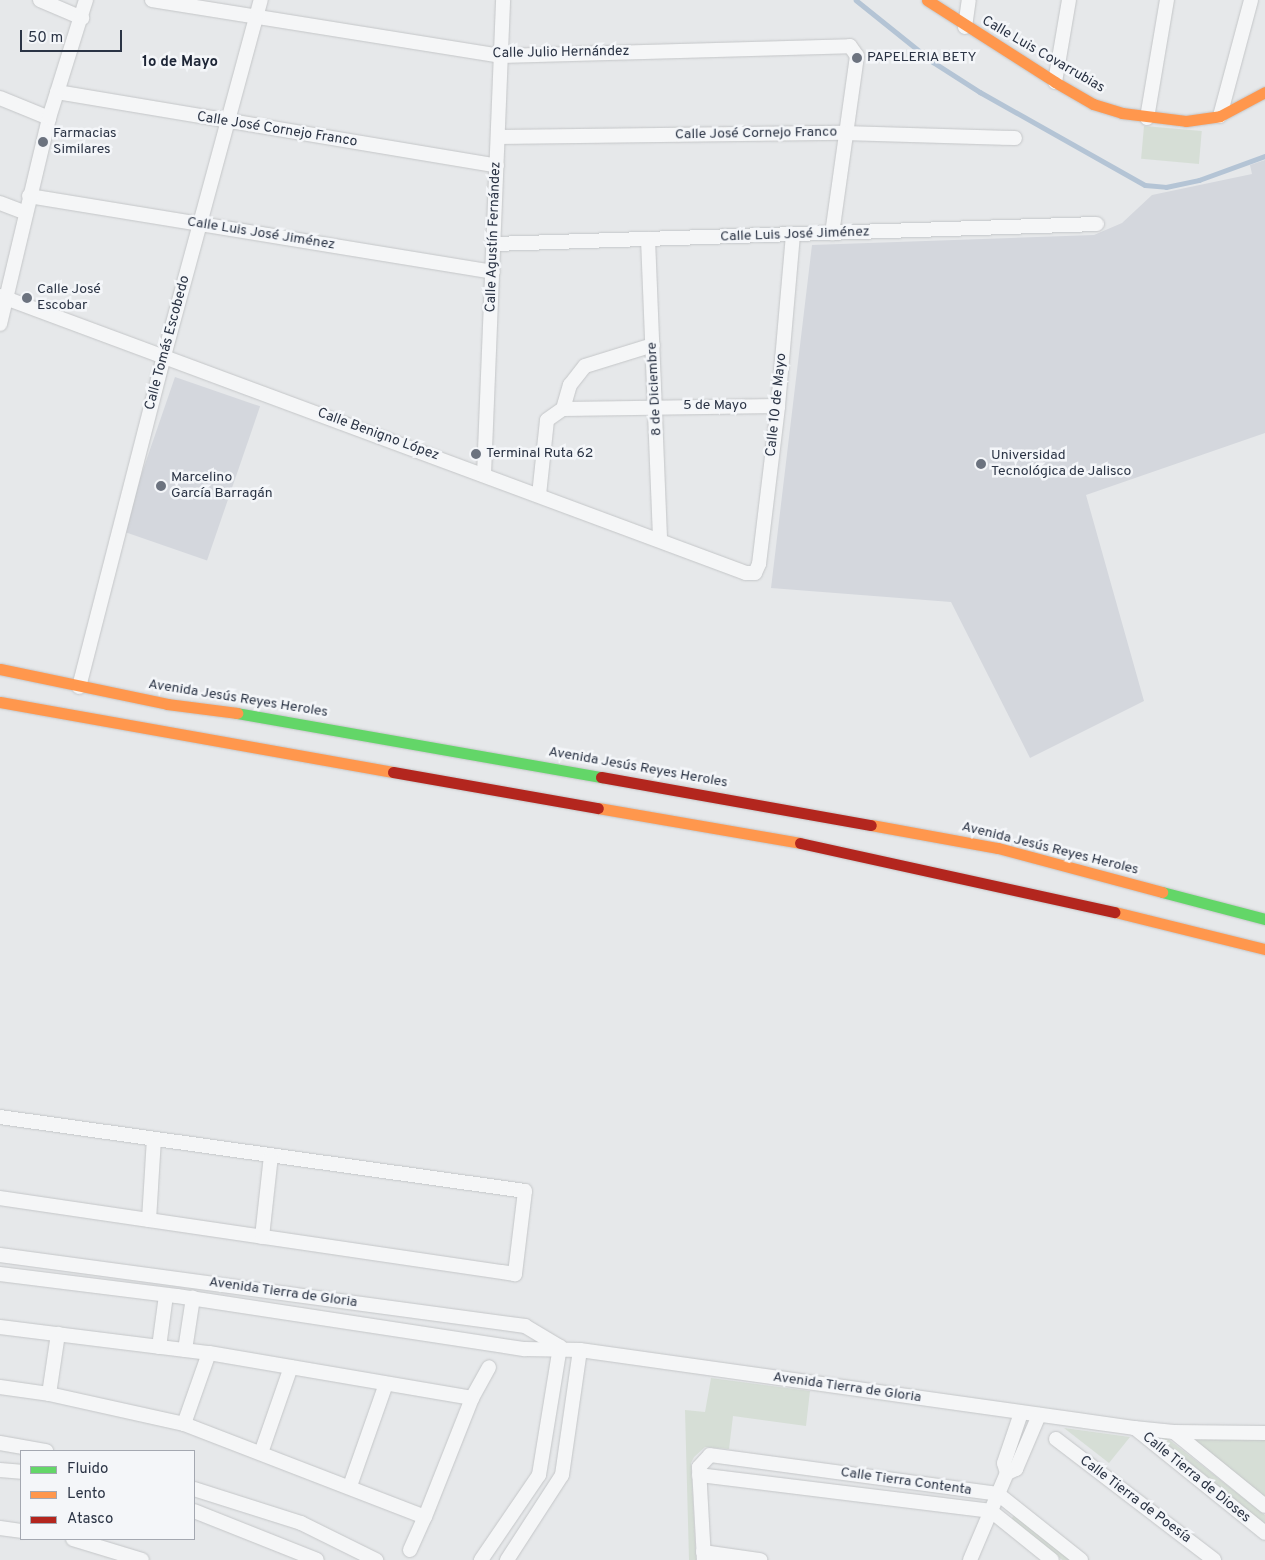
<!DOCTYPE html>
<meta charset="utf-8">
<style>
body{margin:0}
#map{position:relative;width:1265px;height:1560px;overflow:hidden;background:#e6e8ea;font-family:Overpass,sans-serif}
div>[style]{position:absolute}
.built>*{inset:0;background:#d4d7dd;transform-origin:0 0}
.green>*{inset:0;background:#d6ded6;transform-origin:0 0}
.stream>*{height:4.5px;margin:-2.25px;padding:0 2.25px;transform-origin:2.25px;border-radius:2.25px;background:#b4c4d5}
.roads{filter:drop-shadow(0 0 1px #c4c6c8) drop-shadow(0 0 1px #c4c6c8)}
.street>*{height:14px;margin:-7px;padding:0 7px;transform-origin:7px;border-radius:7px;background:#f5f6f7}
.fast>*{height:11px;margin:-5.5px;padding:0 5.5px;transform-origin:5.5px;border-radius:5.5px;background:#63d668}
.slow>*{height:11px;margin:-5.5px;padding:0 5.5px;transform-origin:5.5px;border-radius:5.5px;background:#ff974d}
.jam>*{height:11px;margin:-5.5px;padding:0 5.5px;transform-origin:5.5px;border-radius:5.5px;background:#b3261e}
.dots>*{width:14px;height:14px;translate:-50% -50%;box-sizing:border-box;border:2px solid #f4f6f9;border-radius:50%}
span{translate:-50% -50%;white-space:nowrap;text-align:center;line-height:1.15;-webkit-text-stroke:5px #f4f6f9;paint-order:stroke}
.street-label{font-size:14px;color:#2b3445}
.poi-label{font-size:14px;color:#2b3445}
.left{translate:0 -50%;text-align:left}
.neighbourhood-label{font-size:15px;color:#1d2536;font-weight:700}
.legend{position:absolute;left:20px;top:1450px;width:175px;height:90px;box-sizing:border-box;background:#f4f6f9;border:1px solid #a4a8b1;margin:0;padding:6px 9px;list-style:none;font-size:15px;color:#2b3445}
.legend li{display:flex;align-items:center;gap:10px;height:25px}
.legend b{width:25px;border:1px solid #a4a8b1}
.scale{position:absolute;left:20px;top:30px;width:102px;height:22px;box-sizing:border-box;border:2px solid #2b3445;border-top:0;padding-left:6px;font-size:15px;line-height:18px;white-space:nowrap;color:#2b3445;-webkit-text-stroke:4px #f4f6f9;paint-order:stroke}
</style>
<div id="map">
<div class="built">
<i style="clip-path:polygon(1265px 160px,1265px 433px,1086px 495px,1144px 701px,1030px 758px,951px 602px,771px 588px,812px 245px,1094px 235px,1122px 223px,1152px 195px,1252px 174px,1250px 165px)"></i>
<i style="left:175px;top:377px;width:90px;height:163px;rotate:19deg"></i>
</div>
<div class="green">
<i style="left:1144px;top:126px;width:58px;height:33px;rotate:5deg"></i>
<i style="clip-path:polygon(711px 1378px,810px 1391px,806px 1426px,733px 1416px,729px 1449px,705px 1447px,694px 1457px,691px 1463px,696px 1560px,689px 1560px,685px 1410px,705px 1412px)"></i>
<i style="clip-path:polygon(1064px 1428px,1130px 1437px,1109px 1463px)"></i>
<i style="clip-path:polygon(1162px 1434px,1265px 1515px,1265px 1524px,1162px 1440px)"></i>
<i style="clip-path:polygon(1192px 1439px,1265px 1439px,1265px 1498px)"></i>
<i style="left:1015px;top:1514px;width:73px;height:6px;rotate:39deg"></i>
</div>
<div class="stream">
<i style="left:856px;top:0;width:99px;rotate:38.8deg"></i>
<i style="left:933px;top:62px;width:56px;rotate:32.6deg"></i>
<i style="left:980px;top:92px;width:189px;rotate:29.4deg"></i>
<i style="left:1145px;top:185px;width:21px;rotate:5deg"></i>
<i style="left:1166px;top:187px;width:34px;rotate:-12deg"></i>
<i style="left:1199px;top:180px;width:70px;rotate:-20deg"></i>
</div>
<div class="roads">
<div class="street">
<i style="left:40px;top:0;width:46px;rotate:23.2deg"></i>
<i style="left:152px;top:0;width:353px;rotate:9.1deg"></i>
<i style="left:501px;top:56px;width:349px;rotate:-1.6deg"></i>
<i style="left:850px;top:46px;width:12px;rotate:55deg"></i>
<i style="left:857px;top:56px;width:179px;rotate:98deg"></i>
<i style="left:965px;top:27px;width:27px;rotate:-82deg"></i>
<i style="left:1055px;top:82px;width:83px;rotate:-80.3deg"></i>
<i style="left:57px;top:92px;width:446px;rotate:9.5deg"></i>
<i style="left:0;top:98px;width:53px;rotate:22.2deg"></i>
<i style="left:1220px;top:116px;width:120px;rotate:-75deg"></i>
<i style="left:1147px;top:118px;width:120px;rotate:-80.4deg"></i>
<i style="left:498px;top:137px;width:345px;rotate:-0.7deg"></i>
<i style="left:843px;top:133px;width:172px;rotate:1.7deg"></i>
<i style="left:29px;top:196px;width:470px;rotate:9.3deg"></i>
<i style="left:0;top:203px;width:26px;rotate:21deg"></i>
<i style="left:648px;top:239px;width:301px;rotate:87.7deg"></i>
<i style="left:494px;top:244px;width:603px;rotate:-1.9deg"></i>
<i style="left:0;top:296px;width:796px;rotate:20.37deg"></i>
<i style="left:746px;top:573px;width:9px"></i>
<i style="left:755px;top:573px;width:10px;rotate:-66deg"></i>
<i style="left:759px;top:564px;width:159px;rotate:-83.1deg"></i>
<i style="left:778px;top:406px;width:171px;rotate:-85deg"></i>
<i style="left:0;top:324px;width:212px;rotate:-76.6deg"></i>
<i style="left:49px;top:118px;width:124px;rotate:-72.6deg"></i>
<i style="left:563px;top:409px;width:215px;rotate:-0.8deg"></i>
<i style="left:484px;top:475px;width:475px;rotate:-87.7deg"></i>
<i style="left:539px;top:495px;width:75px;rotate:-83.9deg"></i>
<i style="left:547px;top:420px;width:19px;rotate:-35deg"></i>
<i style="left:563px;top:409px;width:25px;rotate:-74deg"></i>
<i style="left:570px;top:385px;width:24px;rotate:-52deg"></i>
<i style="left:585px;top:366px;width:71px;rotate:-17.2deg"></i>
<i style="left:79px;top:687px;width:342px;rotate:-75.6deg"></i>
<i style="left:164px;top:356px;width:369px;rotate:-74.8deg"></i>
<i style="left:0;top:1117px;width:530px;rotate:8.02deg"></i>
<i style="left:525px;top:1191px;width:84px;rotate:96.9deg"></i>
<i style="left:515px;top:1274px;width:521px;rotate:-171.61deg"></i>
<i style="left:149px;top:1220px;width:81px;rotate:-86.5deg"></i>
<i style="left:262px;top:1237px;width:82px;rotate:-83.7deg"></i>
<i style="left:0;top:1255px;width:530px;rotate:7.7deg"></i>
<i style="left:525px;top:1326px;width:41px;rotate:31deg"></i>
<i style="left:0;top:1274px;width:178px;rotate:7.1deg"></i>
<i style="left:177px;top:1296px;width:352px;rotate:8.7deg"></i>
<i style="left:525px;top:1349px;width:55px;rotate:1deg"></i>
<i style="left:580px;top:1350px;width:559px;rotate:8.01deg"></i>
<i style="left:1134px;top:1428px;width:40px;rotate:5.7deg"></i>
<i style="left:1174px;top:1432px;width:91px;rotate:0.6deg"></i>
<i style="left:0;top:1327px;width:211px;rotate:7.1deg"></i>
<i style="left:209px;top:1353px;width:267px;rotate:9.7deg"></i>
<i style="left:159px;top:1347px;width:52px;rotate:-82.3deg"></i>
<i style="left:185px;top:1350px;width:53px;rotate:-81.3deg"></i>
<i style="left:0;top:1387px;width:49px;rotate:8.1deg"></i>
<i style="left:49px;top:1394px;width:138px;rotate:12.5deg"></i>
<i style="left:184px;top:1424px;width:258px;rotate:21.1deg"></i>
<i style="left:425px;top:1517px;width:128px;rotate:-68.4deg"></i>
<i style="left:472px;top:1398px;width:35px;rotate:-61deg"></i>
<i style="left:49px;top:1394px;width:61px;rotate:-81.5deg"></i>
<i style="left:184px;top:1424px;width:75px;rotate:-70.6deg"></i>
<i style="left:1135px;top:1428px;width:167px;rotate:38.9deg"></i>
<i style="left:1174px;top:1432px;width:117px;rotate:39.1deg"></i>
<i style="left:1056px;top:1439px;width:199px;rotate:37.4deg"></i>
<i style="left:0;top:1443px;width:47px;rotate:9.9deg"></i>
<i style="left:261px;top:1453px;width:91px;rotate:-70.8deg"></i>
<i style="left:0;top:1470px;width:21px;rotate:5deg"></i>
<i style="left:1007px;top:1473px;width:10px;rotate:-24deg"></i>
<i style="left:1016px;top:1469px;width:59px;rotate:-66.9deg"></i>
<i style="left:699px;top:1475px;width:294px;rotate:7deg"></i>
<i style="left:991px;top:1511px;width:78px;rotate:38.8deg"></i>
<i style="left:350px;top:1486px;width:108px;rotate:-70.6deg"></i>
<i style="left:194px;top:1489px;width:112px;rotate:17.6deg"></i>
<i style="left:301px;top:1523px;width:84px;rotate:26.3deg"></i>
<i style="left:194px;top:1511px;width:132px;rotate:21.7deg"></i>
<i style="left:0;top:1528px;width:21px;rotate:8deg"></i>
<i style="left:73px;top:1539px;width:72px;rotate:16.9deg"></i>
<i style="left:410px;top:1550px;width:36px;rotate:-66deg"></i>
<i style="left:703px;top:1552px;width:58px;rotate:8deg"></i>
<i style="left:481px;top:1560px;width:103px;rotate:-55.7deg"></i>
<i style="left:539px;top:1475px;width:130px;rotate:-80.7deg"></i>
<i style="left:507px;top:1560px;width:101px;rotate:-57.1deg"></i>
<i style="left:562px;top:1475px;width:126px;rotate:-81.8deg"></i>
<i style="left:704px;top:1560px;width:93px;rotate:-93.1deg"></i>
<i style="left:699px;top:1467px;width:16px;rotate:-47deg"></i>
<i style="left:710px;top:1455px;width:291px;rotate:7.7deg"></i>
<i style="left:998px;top:1494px;width:106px;rotate:38.5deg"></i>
<i style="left:970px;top:1560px;width:95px;rotate:-67deg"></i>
<i style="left:1007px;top:1473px;width:10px;rotate:-107deg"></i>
<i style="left:1004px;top:1463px;width:53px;rotate:-71.2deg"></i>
</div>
<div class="fast">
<i style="left:237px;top:713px;width:370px;rotate:10deg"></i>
<i style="left:1162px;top:892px;width:106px;rotate:14.7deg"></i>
</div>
<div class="slow">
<i style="left:927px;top:0;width:152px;rotate:32.6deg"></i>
<i style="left:1055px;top:82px;width:44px;rotate:30.1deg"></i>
<i style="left:1093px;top:104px;width:30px;rotate:17deg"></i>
<i style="left:1122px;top:113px;width:64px;rotate:7.1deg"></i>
<i style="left:1186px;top:121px;width:34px;rotate:-8deg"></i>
<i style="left:1220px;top:116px;width:51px;rotate:-28.1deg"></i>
<i style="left:0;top:669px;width:171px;rotate:11.8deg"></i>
<i style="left:167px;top:704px;width:71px;rotate:7.3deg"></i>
<i style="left:0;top:702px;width:399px;rotate:10.1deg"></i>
<i style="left:598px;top:808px;width:205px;rotate:9.8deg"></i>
<i style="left:871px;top:825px;width:129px;rotate:10.3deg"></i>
<i style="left:998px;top:848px;width:170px;rotate:15deg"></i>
<i style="left:1115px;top:912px;width:154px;rotate:13.9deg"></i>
</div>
<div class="jam">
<i style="left:393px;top:772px;width:208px;rotate:10deg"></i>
<i style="left:601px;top:777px;width:274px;rotate:10.1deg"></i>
<i style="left:800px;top:843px;width:322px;rotate:12.4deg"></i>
</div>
</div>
<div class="dots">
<i style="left:857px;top:58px;background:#6c737f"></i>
<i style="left:43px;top:142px;background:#6c737f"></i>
<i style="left:27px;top:298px;background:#6c737f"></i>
<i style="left:476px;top:454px;background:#6c737f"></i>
<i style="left:981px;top:464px;background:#6c737f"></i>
<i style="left:161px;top:486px;background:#6c737f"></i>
</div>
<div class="street-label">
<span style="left:561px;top:53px;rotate:-1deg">Calle Julio Hernández</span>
<span style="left:1043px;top:55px;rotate:30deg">Calle Luis Covarrubias</span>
<span style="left:277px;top:130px;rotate:9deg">Calle José Cornejo Franco</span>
<span style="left:756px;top:134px;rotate:-1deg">Calle José Cornejo Franco</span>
<span style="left:261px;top:234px;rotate:9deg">Calle Luis José Jiménez</span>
<span style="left:795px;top:235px;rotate:-2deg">Calle Luis José Jiménez</span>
<span style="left:494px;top:237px;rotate:-88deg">Calle Agustín Fernández</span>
<span style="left:168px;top:343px;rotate:-75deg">Calle Tomás Escobedo</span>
<span style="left:655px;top:389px;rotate:-93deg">8 de Diciembre</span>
<span style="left:777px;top:405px;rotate:-84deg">Calle 10 de Mayo</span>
<span style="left:715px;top:406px">5 de Mayo</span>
<span style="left:378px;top:435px;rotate:20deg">Calle Benigno López</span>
<span style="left:238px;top:699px;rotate:9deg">Avenida Jesús Reyes Heroles</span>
<span style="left:638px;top:768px;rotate:10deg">Avenida Jesús Reyes Heroles</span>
<span style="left:1050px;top:849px;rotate:14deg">Avenida Jesús Reyes Heroles</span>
<span style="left:283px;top:1293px;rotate:8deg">Avenida Tierra de Gloria</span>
<span style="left:847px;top:1388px;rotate:8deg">Avenida Tierra de Gloria</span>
<span style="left:1196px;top:1478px;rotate:39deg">Calle Tierra de Dioses</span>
<span style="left:906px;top:1482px;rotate:8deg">Calle Tierra Contenta</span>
<span style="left:1135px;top:1500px;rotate:37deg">Calle Tierra de Poesía</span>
</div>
<div class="poi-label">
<span class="left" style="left:867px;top:58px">PAPELERIA BETY</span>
<span class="left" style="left:53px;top:142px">Farmacias<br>Similares</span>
<span class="left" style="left:37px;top:298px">Calle José<br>Escobar</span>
<span class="left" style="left:486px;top:454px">Terminal Ruta 62</span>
<span class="left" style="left:991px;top:464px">Universidad<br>Tecnológica de Jalisco</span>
<span class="left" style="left:171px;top:486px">Marcelino<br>García Barragán</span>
</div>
<div class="neighbourhood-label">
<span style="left:180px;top:63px">1o de Mayo</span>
</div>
<ul class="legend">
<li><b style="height:6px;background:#63d668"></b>Fluido</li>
<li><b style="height:6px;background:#ff974d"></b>Lento</li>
<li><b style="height:6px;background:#b3261e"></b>Atasco</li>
</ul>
<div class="scale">50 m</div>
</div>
